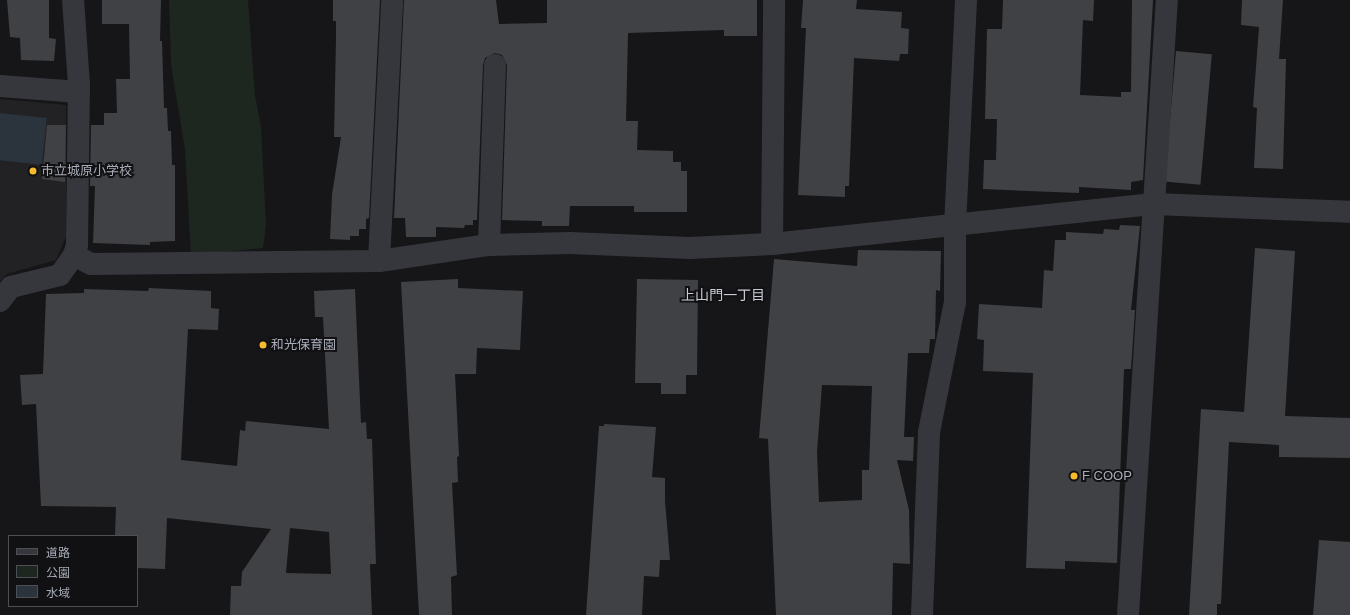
<!DOCTYPE html>
<meta charset="utf-8">
<style>
body{margin:0}
#map{position:relative;width:1350px;height:615px;overflow:hidden;background:#161618;font-family:Arial,"Noto Sans JP",sans-serif}
div>[style]{position:absolute}
.built>*{inset:0;background:#222225}
.green>*{inset:0;background:#1d261f}
.water>*{inset:0;background:#2b343c;transform-origin:0 0}
.building>*{inset:0;background:#404145;transform-origin:0 0}
.street>*{height:22px;margin:-11px;padding:0 11px;transform-origin:11px;border-radius:11px;background:#36373d}
.dots>*{width:11px;height:11px;translate:-50% -50%;box-sizing:border-box;border:2px solid #111113;border-radius:50%}
span{translate:-50% -50%;white-space:nowrap;text-align:center;line-height:1.15;-webkit-text-stroke:4px #111113;paint-order:stroke}
.poi-label{font-size:13px;color:#a7acb8}
.left{translate:0 -50%;text-align:left}
.neighbourhood-label{font-size:14px;color:#c8cbd4}
.legend{position:absolute;left:8px;top:535px;width:130px;height:72px;box-sizing:border-box;background:#111113;border:1px solid #4d4f55;margin:0;padding:5px 7px;list-style:none;font-size:12px;color:#a7acb8}
.legend li{display:flex;align-items:center;gap:8px;height:20px}
.legend b{width:20px;border:1px solid #4d4f55}
</style>
<div id="map">
<div class="built">
<i style="clip-path:polygon(0 99px,66px 105px,66px 237px,56px 260px,7px 274px,0 281px)"></i>
</div>
<div class="green">
<i style="clip-path:polygon(169px 0,248px 0,255px 95px,261px 127px,266px 225px,263px 248px,191px 255px,185px 149px,171px 65px)"></i>
</div>
<div class="water">
<i style="left:0;top:113px;width:47px;height:47px;rotate:6deg"></i>
</div>
<div class="building">
<i style="clip-path:polygon(7px 0,49px 0,49px 38px,56px 39px,54px 61px,21px 60px,20px 38px,10px 37px)"></i>
<i style="clip-path:polygon(102px 0,161px 0,160px 41px,162px 41px,164px 108px,167px 108px,168px 131px,171px 131px,172px 165px,175px 165px,175px 241px,150px 242px,150px 245px,93px 243px,95px 186px,90px 186px,91px 125px,104px 125px,104px 113px,117px 113px,116px 79px,130px 79px,129px 24px,102px 24px)"></i>
<i style="clip-path:polygon(333px 0,380px 0,369px 218px,366px 219px,366px 229px,359px 229px,359px 236px,350px 236px,350px 240px,330px 239px,332px 195px,341px 137px,334px 137px,336px 39px,336px 21px,333px 21px)"></i>
<i style="clip-path:polygon(404px 0,496px 0,499px 24px,547px 23px,547px 0,757px 0,757px 36px,724px 36px,724px 30px,628px 33px,626px 121px,638px 121px,637px 150px,673px 151px,673px 162px,681px 162px,681px 171px,687px 171px,687px 212px,634px 212px,634px 206px,570px 206px,569px 226px,542px 226px,542px 221px,502px 220px,507px 65px,502px 55px,495px 53px,485px 58px,483px 65px,477px 220px,473px 220px,473px 225px,465px 225px,464px 228px,436px 227px,436px 237px,406px 237px,405px 218px,394px 218px)"></i>
<i style="clip-path:polygon(803px 0,857px 0,856px 9px,902px 12px,901px 28px,909px 29px,908px 54px,900px 54px,899px 61px,854px 58px,849px 186px,845px 186px,845px 197px,798px 195px,806px 28px,801px 28px)"></i>
<i style="clip-path:polygon(1003px 0,1094px 0,1093px 21px,1083px 20px,1080px 95px,1121px 97px,1121px 92px,1131px 92px,1132px 0,1153px 0,1143px 180px,1131px 182px,1131px 190px,1079px 187px,1079px 193px,983px 189px,984px 160px,996px 160px,997px 119px,985px 119px,987px 29px,1002px 29px)"></i>
<i style="clip-path:polygon(1242px 0,1283px 0,1279px 59px,1286px 59px,1283px 169px,1254px 168px,1257px 108px,1253px 107px,1259px 27px,1241px 25px)"></i>
<i style="left:1176px;top:51px;width:36px;height:131px;rotate:5deg"></i>
<i style="clip-path:polygon(47px 125px,66px 125px,65px 182px,42px 179px)"></i>
<i style="clip-path:polygon(1120px 225px,1140px 226px,1131px 310px,1135px 310px,1131px 369px,1124px 369px,1117px 563px,1065px 561px,1065px 569px,1026px 568px,1033px 373px,983px 371px,984px 340px,977px 339px,979px 304px,1042px 308px,1044px 270px,1053px 271px,1055px 240px,1066px 240px,1066px 232px,1103px 234px,1104px 229px,1119px 230px)"></i>
<i style="clip-path:polygon(1255px 248px,1295px 251px,1285px 416px,1350px 418px,1350px 458px,1279px 457px,1279px 445px,1229px 442px,1221px 604px,1217px 604px,1217px 615px,1189px 615px,1201px 409px,1244px 412px)"></i>
<i style="clip-path:polygon(evenodd,858px 250px,941px 251px,940px 291px,936px 290px,935px 339px,930px 339px,929px 353px,908px 353px,904px 437px,914px 437px,913px 461px,897px 460px,909px 510px,910px 564px,893px 563px,892px 615px,776px 615px,768px 439px,759px 438px,774px 259px,857px 266px,858px 250px,822px 385px,872px 386px,869px 470px,862px 470px,862px 500px,819px 502px,817px 452px,822px 385px)"></i>
<i style="clip-path:polygon(458px 279px,458px 288px,523px 291px,520px 350px,477px 348px,476px 374px,455px 374px,459px 456px,457px 457px,458px 482px,452px 483px,457px 575px,451px 577px,452px 615px,419px 615px,401px 282px)"></i>
<i style="clip-path:polygon(637px 279px,698px 280px,697px 375px,686px 375px,686px 394px,661px 394px,661px 383px,635px 383px)"></i>
<i style="clip-path:polygon(evenodd,149px 288px,211px 291px,211px 308px,219px 309px,218px 330px,188px 329px,181px 460px,237px 466px,240px 430px,245px 431px,246px 421px,329px 429px,323px 317px,315px 317px,314px 291px,355px 289px,361px 423px,366px 422px,367px 439px,372px 439px,376px 564px,370px 564px,372px 615px,230px 615px,231px 586px,241px 586px,242px 572px,271px 529px,167px 518px,165px 569px,137px 568px,137px 536px,115px 536px,116px 507px,41px 506px,36px 404px,22px 405px,20px 375px,43px 374px,46px 294px,84px 293px,84px 289px,148px 291px,149px 288px,290px 528px,329px 532px,331px 574px,286px 573px,290px 528px)"></i>
<i style="clip-path:polygon(604px 424px,656px 427px,652px 477px,665px 478px,665px 501px,670px 560px,660px 560px,659px 577px,644px 576px,642px 615px,586px 615px,599px 426px,604px 426px)"></i>
<i style="clip-path:polygon(1319px 540px,1350px 542px,1350px 615px,1313px 615px)"></i>
</div>
<div class="street">
<i style="left:0;top:86px;width:79px;rotate:4.3deg"></i>
<i style="left:772px;top:244px;width:244px;rotate:-89.5deg"></i>
<i style="left:489px;top:245px;width:180px;rotate:-88.1deg"></i>
<i style="left:74px;top:255px;width:19px;rotate:28deg"></i>
<i style="left:91px;top:264px;width:288px;rotate:-0.6deg"></i>
<i style="left:379px;top:261px;width:111px;rotate:-8.3deg"></i>
<i style="left:489px;top:245px;width:81px;rotate:-1.4deg"></i>
<i style="left:570px;top:243px;width:120px;rotate:2.4deg"></i>
<i style="left:690px;top:248px;width:82px;rotate:-2.8deg"></i>
<i style="left:772px;top:244px;width:384px;rotate:-6deg"></i>
<i style="left:1154px;top:204px;width:204px;rotate:-86.4deg"></i>
<i style="left:379px;top:261px;width:259px;rotate:-87.1deg"></i>
<i style="left:0;top:301px;width:18px;rotate:-52deg"></i>
<i style="left:11px;top:287px;width:50px;rotate:-13.8deg"></i>
<i style="left:60px;top:275px;width:24px;rotate:-55deg"></i>
<i style="left:74px;top:255px;width:10px;rotate:-73deg"></i>
<i style="left:77px;top:245px;width:160px;rotate:-89.3deg"></i>
<i style="left:79px;top:85px;width:85px;rotate:-94deg"></i>
<i style="left:922px;top:615px;width:183px;rotate:-87.8deg"></i>
<i style="left:929px;top:432px;width:133px;rotate:-78.7deg"></i>
<i style="left:955px;top:302px;width:76px;rotate:-90deg"></i>
<i style="left:955px;top:226px;width:226px;rotate:-87.2deg"></i>
<i style="left:1128px;top:615px;width:412px;rotate:-86.4deg"></i>
<i style="left:1154px;top:204px;width:196px;rotate:2.3deg"></i>
</div>
<div class="dots">
<i style="left:33px;top:171px;background:#f8bb2d"></i>
<i style="left:263px;top:345px;background:#f8bb2d"></i>
<i style="left:1074px;top:476px;background:#f8bb2d"></i>
</div>
<div class="poi-label">
<span class="left" style="left:41px;top:171px">市立城原小学校</span>
<span class="left" style="left:271px;top:345px">和光保育園</span>
<span class="left" style="left:1082px;top:476px">F COOP</span>
</div>
<div class="neighbourhood-label">
<span style="left:723px;top:295px">上山門一丁目</span>
</div>
<ul class="legend">
<li><b style="height:5px;background:#36373d"></b>道路</li>
<li><b style="height:11px;background:#1d261f"></b>公園</li>
<li><b style="height:11px;background:#2b343c"></b>水域</li>
</ul>
</div>
